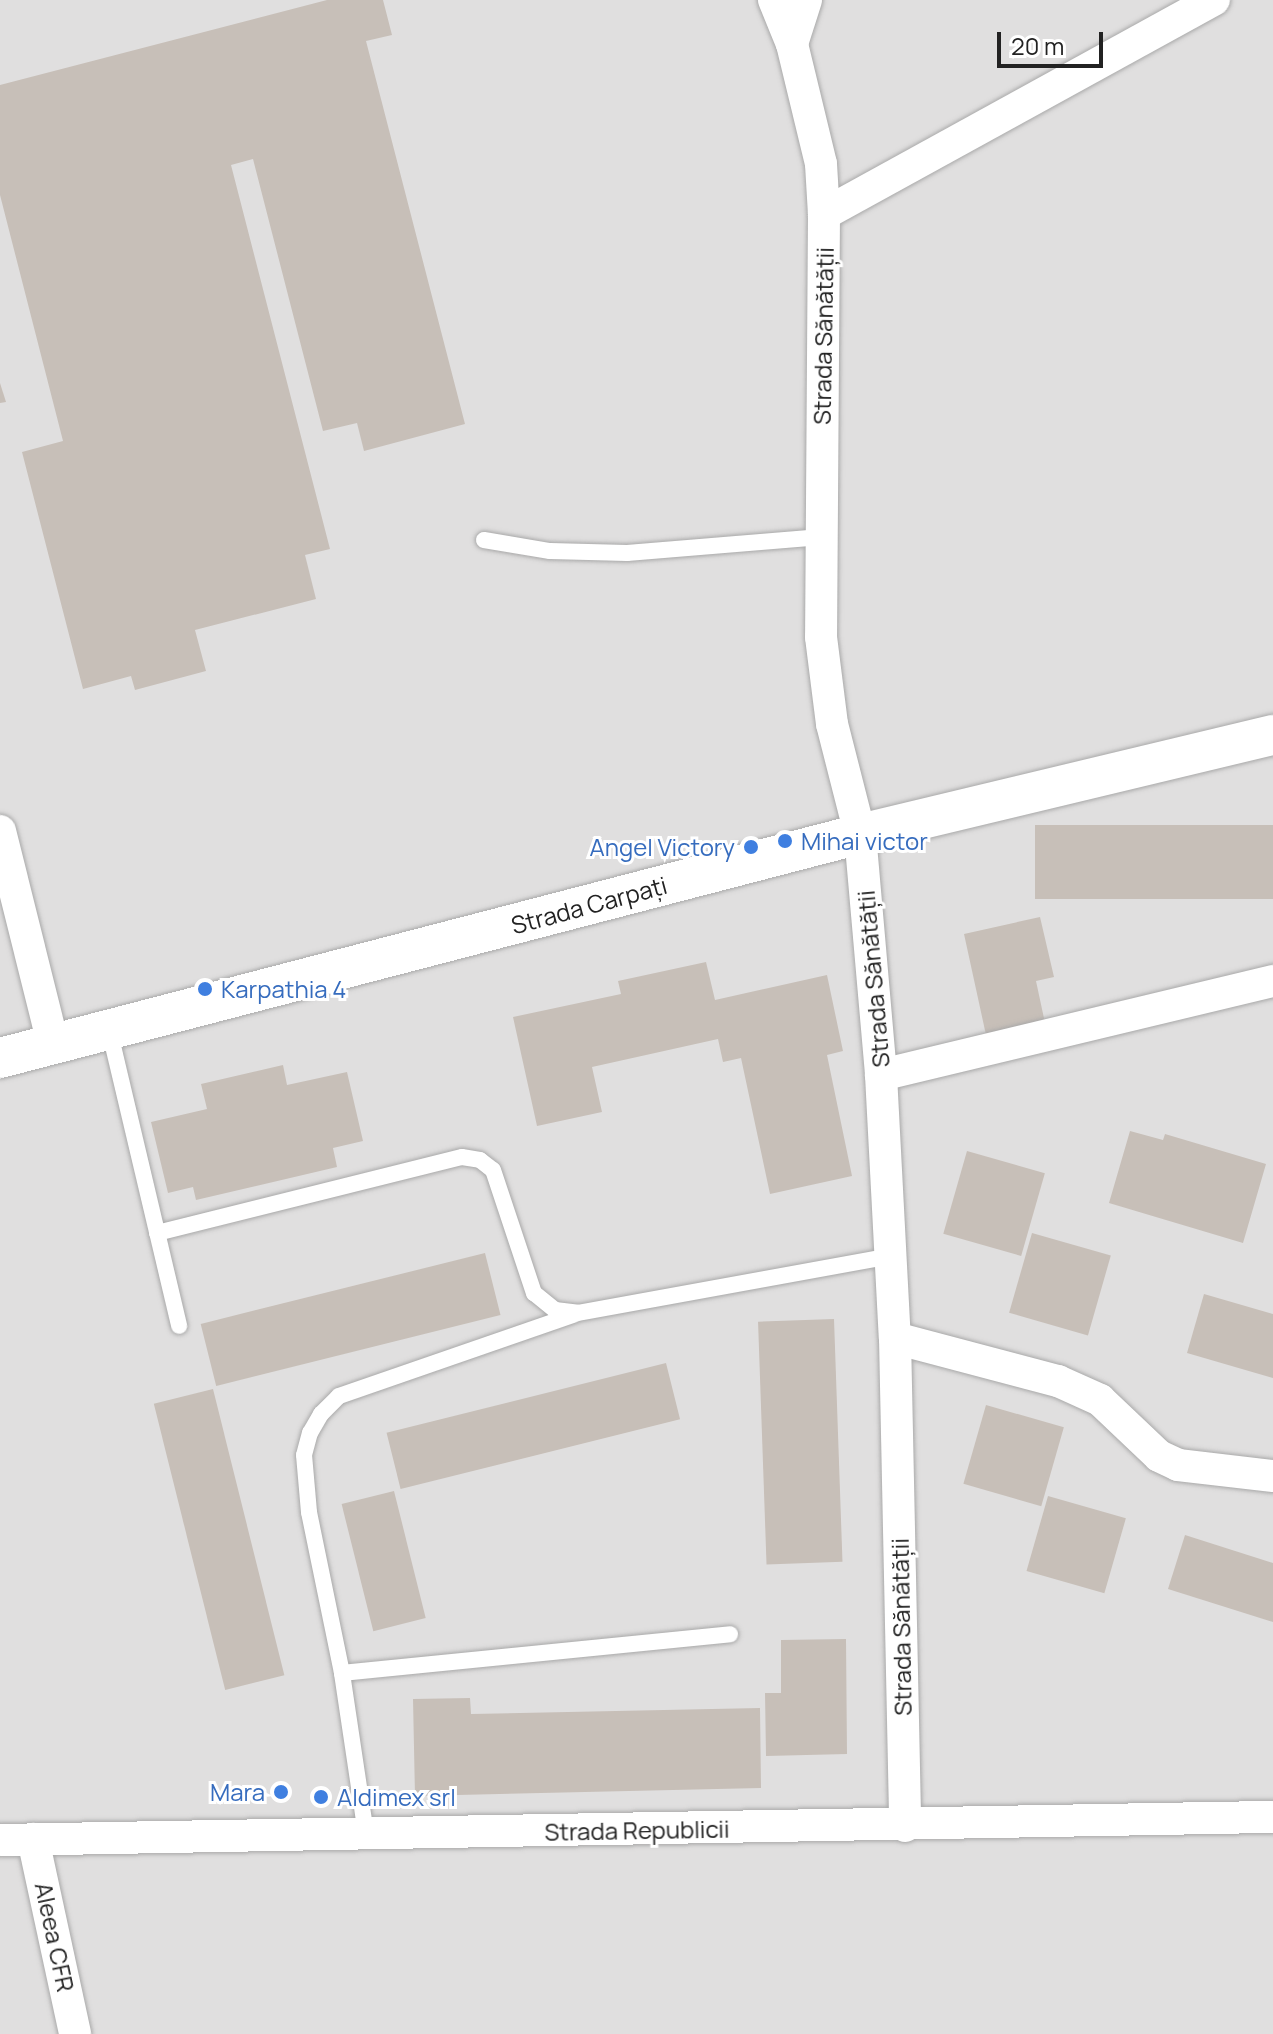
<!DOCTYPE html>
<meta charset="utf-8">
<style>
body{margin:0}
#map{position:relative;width:1273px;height:2034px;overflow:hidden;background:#f2efe9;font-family:Manrope,sans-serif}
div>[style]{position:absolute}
.residential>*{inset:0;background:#e0dfdf;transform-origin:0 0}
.building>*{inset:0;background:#c7bfb8;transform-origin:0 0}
.roads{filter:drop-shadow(0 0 2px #a9a9a9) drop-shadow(0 0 2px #a9a9a9)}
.service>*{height:16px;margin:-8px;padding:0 8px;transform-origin:8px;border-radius:8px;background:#fff}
.minor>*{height:32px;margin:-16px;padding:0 16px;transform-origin:16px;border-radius:16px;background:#fff}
.tertiary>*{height:40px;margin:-20px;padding:0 20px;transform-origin:20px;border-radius:20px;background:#fff}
.dots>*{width:22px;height:22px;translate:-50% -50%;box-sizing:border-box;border:4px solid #fff;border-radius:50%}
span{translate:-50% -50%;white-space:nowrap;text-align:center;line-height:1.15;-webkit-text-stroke:6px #fff;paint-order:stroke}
.street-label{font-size:24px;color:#222}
.shop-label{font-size:24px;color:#366cbe}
.left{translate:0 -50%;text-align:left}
.right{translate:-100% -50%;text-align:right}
.scale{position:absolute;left:997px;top:32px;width:106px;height:36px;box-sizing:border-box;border:4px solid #222;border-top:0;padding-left:10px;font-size:24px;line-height:28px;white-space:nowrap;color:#222;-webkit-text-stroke:6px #fff;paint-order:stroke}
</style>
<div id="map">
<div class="residential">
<i style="left:0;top:0;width:1273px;height:2034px"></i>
</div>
<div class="building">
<i style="clip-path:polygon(327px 0,383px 0,392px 35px,366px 41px,465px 424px,364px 451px,357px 423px,323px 431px,253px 159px,231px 165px,330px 549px,305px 555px,316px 599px,195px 630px,206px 671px,135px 690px,131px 676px,83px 689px,22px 452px,63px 441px,0 195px,0 85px)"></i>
<i style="clip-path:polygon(0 383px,6px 402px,0 403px)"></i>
<i style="left:1273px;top:825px;width:74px;height:238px;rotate:90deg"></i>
<i style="clip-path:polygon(1040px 917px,1054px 977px,1036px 981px,1045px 1023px,986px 1035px,964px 934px)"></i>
<i style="clip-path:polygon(706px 962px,715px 1000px,827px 975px,843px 1051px,827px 1055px,852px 1176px,770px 1194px,741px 1058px,723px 1062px,718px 1039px,592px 1067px,602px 1112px,537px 1126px,513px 1017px,621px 994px,618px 981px)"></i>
<i style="clip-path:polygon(283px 1065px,287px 1085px,347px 1072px,363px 1141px,333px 1148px,337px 1167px,196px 1200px,193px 1187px,168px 1193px,151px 1122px,207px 1109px,201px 1084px)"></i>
<i style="clip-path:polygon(1130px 1131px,1163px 1140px,1165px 1134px,1266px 1164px,1243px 1243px,1109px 1203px)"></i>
<i style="left:967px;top:1151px;width:81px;height:86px;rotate:16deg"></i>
<i style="left:1032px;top:1233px;width:82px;height:83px;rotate:16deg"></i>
<i style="left:485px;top:1253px;width:64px;height:293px;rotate:76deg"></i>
<i style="clip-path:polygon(1204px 1294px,1273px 1314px,1273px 1378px,1187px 1353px)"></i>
<i style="left:834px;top:1319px;width:243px;height:76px;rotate:88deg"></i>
<i style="left:666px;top:1363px;width:58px;height:288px;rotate:76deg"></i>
<i style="left:213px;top:1389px;width:295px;height:61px;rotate:76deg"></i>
<i style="left:986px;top:1405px;width:81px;height:82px;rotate:16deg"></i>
<i style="left:394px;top:1491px;width:131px;height:54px;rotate:76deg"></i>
<i style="left:1048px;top:1496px;width:81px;height:78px;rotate:16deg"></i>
<i style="clip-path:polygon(1185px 1535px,1273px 1563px,1273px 1622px,1168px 1589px)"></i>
<i style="clip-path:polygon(846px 1639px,847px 1754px,766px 1756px,765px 1693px,781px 1693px,781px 1640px)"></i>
<i style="clip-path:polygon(470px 1698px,471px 1714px,760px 1708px,761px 1788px,415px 1796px,413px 1699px)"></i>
</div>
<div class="roads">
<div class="service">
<i style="left:484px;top:540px;width:67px;rotate:9.5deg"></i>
<i style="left:550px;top:551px;width:77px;rotate:1.5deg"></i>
<i style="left:627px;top:553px;width:195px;rotate:-4.7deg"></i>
<i style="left:109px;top:1029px;width:305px;rotate:76.7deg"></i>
<i style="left:157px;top:1233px;width:314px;rotate:-14deg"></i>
<i style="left:462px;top:1157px;width:18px;rotate:9deg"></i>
<i style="left:480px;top:1160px;width:16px;rotate:38deg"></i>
<i style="left:493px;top:1170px;width:130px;rotate:71.6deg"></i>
<i style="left:534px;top:1293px;width:27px;rotate:39deg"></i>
<i style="left:555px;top:1310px;width:23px;rotate:7deg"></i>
<i style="left:578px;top:1313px;width:318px;rotate:-10.3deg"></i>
<i style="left:342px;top:1673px;width:390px;rotate:-5.7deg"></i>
<i style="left:366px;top:1834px;width:163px;rotate:-98.5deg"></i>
<i style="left:342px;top:1673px;width:164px;rotate:-101.6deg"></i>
<i style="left:309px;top:1512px;width:57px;rotate:-95deg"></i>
<i style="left:304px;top:1455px;width:23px;rotate:-75deg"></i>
<i style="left:310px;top:1433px;width:22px;rotate:-60deg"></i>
<i style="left:321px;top:1414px;width:25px;rotate:-45deg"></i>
<i style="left:339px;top:1396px;width:248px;rotate:-19.1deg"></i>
</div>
<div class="minor">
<i style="left:774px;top:0;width:48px;rotate:67.8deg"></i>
<i style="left:792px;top:44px;width:123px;rotate:76.4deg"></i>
<i style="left:821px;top:164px;width:50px;rotate:86.6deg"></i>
<i style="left:824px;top:214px;width:423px;rotate:90.4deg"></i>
<i style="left:821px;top:637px;width:88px;rotate:82.8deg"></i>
<i style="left:832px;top:724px;width:114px;rotate:75.7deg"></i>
<i style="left:860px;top:834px;width:242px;rotate:85deg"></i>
<i style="left:881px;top:1075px;width:263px;rotate:87deg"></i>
<i style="left:895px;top:1338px;width:488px;rotate:88.8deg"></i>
<i style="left:792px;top:44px;width:46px;rotate:-72.3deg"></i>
<i style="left:824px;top:214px;width:445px;rotate:-28.8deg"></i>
<i style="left:0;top:831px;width:219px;rotate:76deg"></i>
<i style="left:881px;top:1075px;width:403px;rotate:-13.5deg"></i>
<i style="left:895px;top:1338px;width:169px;rotate:14.8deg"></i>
<i style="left:1058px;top:1381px;width:46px;rotate:24.3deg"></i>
<i style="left:1100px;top:1400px;width:81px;rotate:43.5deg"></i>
<i style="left:1159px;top:1456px;width:21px;rotate:25deg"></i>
<i style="left:1178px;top:1465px;width:96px;rotate:6.6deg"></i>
<i style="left:33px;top:1839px;width:199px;rotate:77.8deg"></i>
<i style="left:0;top:1840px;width:1273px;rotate:-1.04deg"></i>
</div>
<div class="tertiary">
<i style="left:0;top:1058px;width:889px;rotate:-14.6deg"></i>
<i style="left:860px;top:834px;width:425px;rotate:-13.5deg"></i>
</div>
</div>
<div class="dots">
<i style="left:785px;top:841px;background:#3f7fe0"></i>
<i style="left:751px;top:847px;background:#3f7fe0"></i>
<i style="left:205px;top:989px;background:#3f7fe0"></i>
<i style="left:281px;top:1792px;background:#3f7fe0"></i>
<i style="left:321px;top:1797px;background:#3f7fe0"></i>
</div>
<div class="street-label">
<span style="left:823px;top:336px;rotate:-89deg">Strada Sănătății</span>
<span style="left:589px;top:905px;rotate:-15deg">Strada Carpați</span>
<span style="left:873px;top:979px;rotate:-95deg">Strada Sănătății</span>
<span style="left:901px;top:1627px;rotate:-91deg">Strada Sănătății</span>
<span style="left:637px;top:1830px;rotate:-1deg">Strada Republicii</span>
<span style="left:55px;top:1937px;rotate:78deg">Aleea CFR</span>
</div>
<div class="shop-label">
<span class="left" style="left:801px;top:841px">Mihai victor</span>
<span class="right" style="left:735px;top:847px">Angel Victory</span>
<span class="left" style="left:221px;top:989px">Karpathia 4</span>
<span class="right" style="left:265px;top:1792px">Mara</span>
<span class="left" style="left:337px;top:1797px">Aldimex srl</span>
</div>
<div class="scale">20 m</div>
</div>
